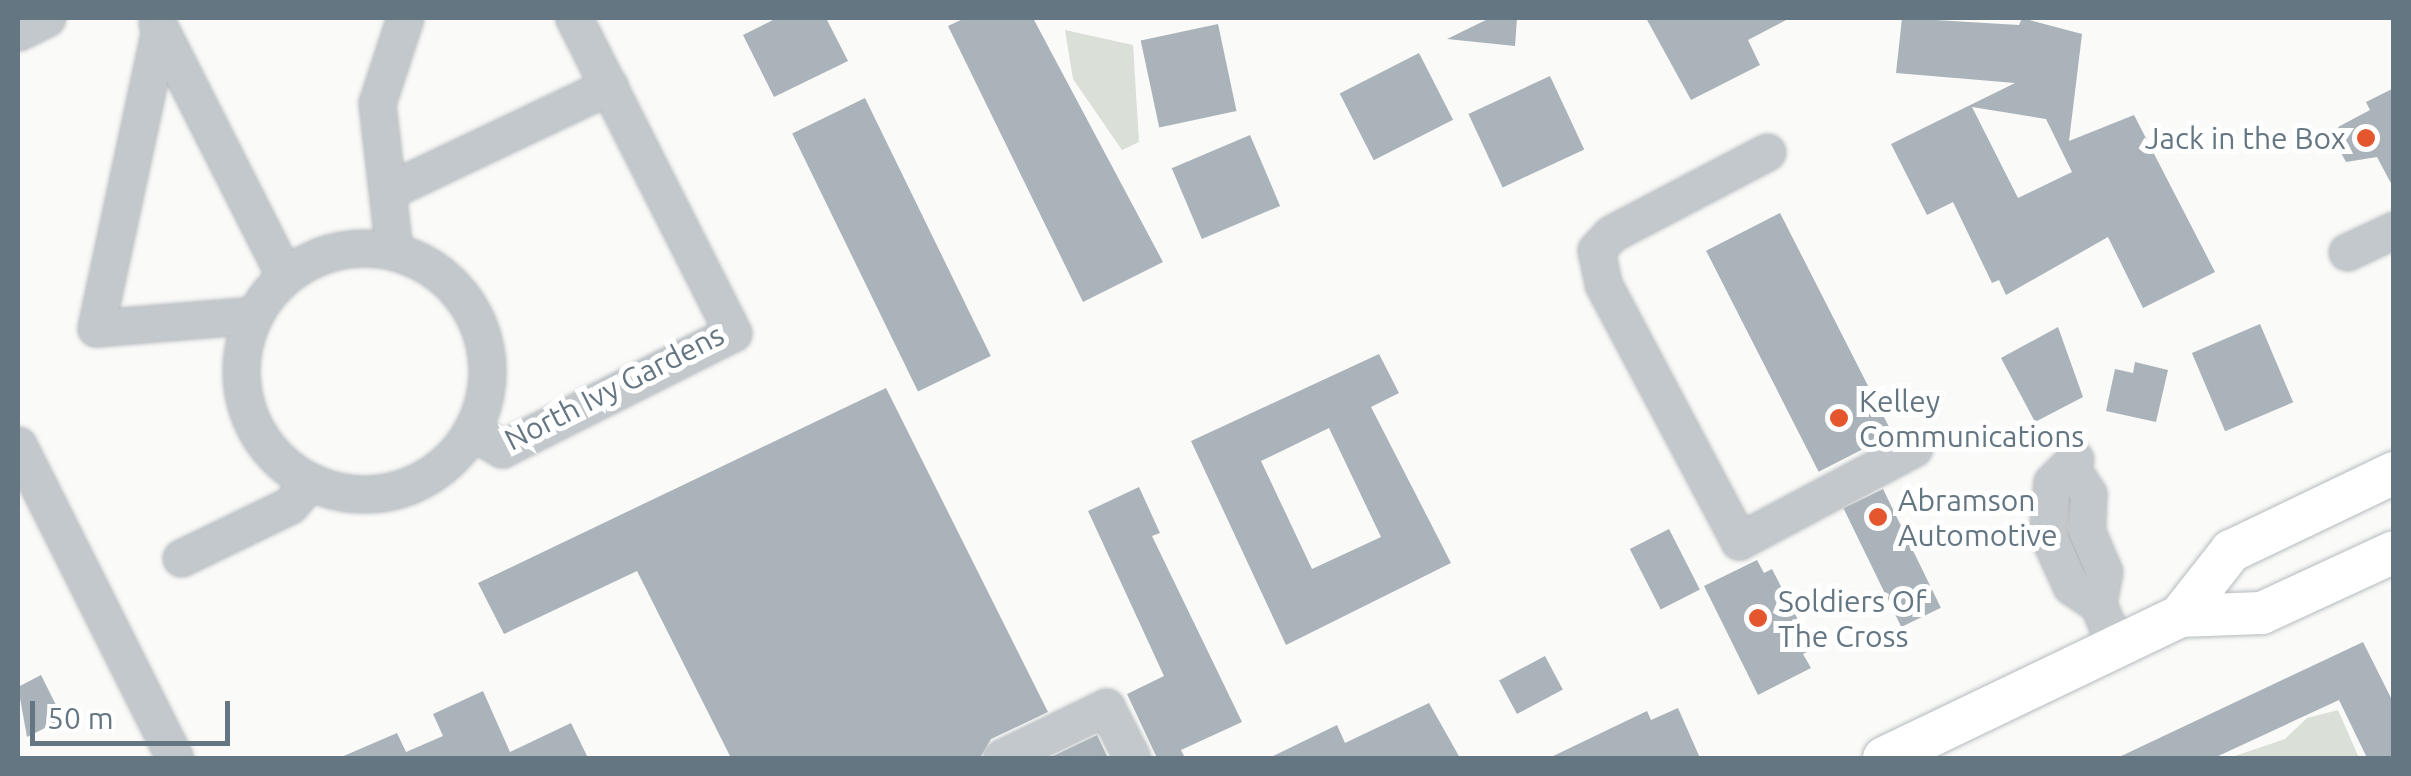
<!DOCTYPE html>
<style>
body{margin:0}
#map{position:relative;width:2411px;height:776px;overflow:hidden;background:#fafaf8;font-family:Ubuntu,sans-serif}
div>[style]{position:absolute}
.green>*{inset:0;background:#dadfd7}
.building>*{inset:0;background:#aab3b9;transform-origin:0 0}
.roads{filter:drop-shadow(0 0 2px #b5babe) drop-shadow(0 0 2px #b5babe)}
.minor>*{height:35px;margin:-17.5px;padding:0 17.5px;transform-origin:17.5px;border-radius:17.5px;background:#c3c8cc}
.minor>.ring{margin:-17.5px;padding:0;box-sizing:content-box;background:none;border:35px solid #c3c8cc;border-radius:50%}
.major>*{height:42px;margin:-21px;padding:0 21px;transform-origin:21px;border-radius:21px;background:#fff}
.dots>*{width:28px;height:28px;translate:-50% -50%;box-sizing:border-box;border:5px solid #fff;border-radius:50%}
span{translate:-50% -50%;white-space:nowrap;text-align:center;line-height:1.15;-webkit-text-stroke:10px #fff;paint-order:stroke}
.poi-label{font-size:30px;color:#657683}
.right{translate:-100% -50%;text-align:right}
.left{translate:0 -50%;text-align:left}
.street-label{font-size:30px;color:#657683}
.frame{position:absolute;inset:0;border:20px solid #657683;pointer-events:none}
.scale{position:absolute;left:30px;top:701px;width:200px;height:45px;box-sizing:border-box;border:5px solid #657683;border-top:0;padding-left:12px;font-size:30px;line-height:35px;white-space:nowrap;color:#657683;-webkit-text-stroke:8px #fff;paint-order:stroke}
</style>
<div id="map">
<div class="green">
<i style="clip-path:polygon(1065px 30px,1133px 45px,1139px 142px,1122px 150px,1073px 79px)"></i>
<i style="clip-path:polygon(2338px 710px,2359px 758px,2229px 758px,2285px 739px,2307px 718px)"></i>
</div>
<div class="building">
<i style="clip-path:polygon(777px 18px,826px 18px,848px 61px,774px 97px,743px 35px)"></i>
<i style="clip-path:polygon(965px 18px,1033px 18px,1163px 262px,1083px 302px,948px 26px)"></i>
<i style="clip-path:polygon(1490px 18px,1517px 18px,1515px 46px,1447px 39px)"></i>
<i style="clip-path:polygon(1646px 18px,1790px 18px,1748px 40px,1760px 65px,1691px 100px)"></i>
<i style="clip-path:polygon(evenodd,1902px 18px,2019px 25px,2022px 18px,2082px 34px,2069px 141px,2134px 115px,2215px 272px,2143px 308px,2108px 237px,2006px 295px,1999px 280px,1992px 283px,1953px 202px,1927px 215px,1891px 144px,2015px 83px,1896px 73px,1902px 18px,1972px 107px,2046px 119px,2072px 172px,2018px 198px,1972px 107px)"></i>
<i style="left:1218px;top:24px;width:89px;height:79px;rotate:78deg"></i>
<i style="left:1419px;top:53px;width:75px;height:89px;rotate:63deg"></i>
<i style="left:1550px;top:76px;width:81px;height:90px;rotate:65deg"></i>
<i style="clip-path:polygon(2394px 88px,2394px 189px,2377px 157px,2346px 162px,2334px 140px,2343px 135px,2338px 127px,2370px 110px,2366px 102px)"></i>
<i style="left:865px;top:98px;width:287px;height:81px;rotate:64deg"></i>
<i style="left:1250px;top:135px;width:77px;height:85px;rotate:67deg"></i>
<i style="left:1780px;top:213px;width:248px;height:83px;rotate:63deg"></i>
<i style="left:2260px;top:324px;width:85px;height:74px;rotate:67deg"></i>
<i style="clip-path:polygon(2058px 327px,2083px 397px,2035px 422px,2001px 358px)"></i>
<i style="clip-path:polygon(evenodd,1379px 354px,1399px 393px,1371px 407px,1451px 563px,1286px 645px,1191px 441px,1379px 354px,1329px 428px,1381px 537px,1312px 569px,1261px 461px,1329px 428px)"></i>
<i style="clip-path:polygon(2135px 362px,2168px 370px,2156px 422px,2106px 411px,2115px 369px,2133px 373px)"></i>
<i style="clip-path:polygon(886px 388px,1048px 712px,991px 739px,980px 758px,731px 758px,637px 571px,504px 634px,478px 583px)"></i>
<i style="clip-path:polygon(1139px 487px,1160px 533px,1152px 536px,1242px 722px,1181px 750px,1185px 758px,1157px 758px,1127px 694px,1164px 676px,1088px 511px)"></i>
<i style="left:1883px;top:489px;width:132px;height:44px;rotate:64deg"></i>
<i style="left:1669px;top:529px;width:68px;height:44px;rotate:63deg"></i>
<i style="clip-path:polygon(1757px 560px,1764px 573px,1772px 569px,1813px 649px,1803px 654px,1811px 668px,1758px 695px,1704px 586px)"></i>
<i style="clip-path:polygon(2363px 642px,2394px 704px,2394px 758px,2367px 758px,2339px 700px,2214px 758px,2117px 758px)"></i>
<i style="left:1545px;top:656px;width:38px;height:52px;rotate:62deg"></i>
<i style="clip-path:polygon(41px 675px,63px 719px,27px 737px,18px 687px)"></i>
<i style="clip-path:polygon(483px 691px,510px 752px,571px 723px,588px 758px,339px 758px,397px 733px,406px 752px,443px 736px,433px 714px)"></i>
<i style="clip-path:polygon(1429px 703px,1460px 758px,1269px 758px,1337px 725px,1345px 743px)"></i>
<i style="clip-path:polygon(1678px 708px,1700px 758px,1549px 758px,1647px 711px,1651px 720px)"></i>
<i style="clip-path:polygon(1097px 735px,1108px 758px,1049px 758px)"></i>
</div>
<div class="roads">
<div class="minor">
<i style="left:157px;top:23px;width:284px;rotate:63.2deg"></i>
<i style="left:160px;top:29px;width:306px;rotate:102.1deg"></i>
<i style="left:96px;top:328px;width:159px;rotate:-4.7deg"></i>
<i style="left:18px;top:32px;width:32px;rotate:-26deg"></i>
<i style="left:1767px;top:152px;width:176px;rotate:152.3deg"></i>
<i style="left:1611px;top:234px;width:22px;rotate:133deg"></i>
<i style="left:1596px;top:250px;width:35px;rotate:78deg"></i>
<i style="left:1603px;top:284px;width:291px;rotate:62.1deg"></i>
<i style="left:1739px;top:541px;width:198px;rotate:-28deg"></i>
<i style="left:388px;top:191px;width:245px;rotate:-25.4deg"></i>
<i class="ring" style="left:241px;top:248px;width:211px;height:211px"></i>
<i style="left:394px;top:251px;width:149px;rotate:-96.6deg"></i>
<i style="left:377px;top:103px;width:89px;rotate:-71.8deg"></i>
<i style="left:2347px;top:252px;width:52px;rotate:-25.1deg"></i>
<i style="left:471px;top:431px;width:36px;rotate:30deg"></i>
<i style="left:502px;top:449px;width:258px;rotate:-26.7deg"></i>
<i style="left:733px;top:333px;width:353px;rotate:-116.8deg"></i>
<i style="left:18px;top:445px;width:350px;rotate:63.4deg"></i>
<i style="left:2075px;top:459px;width:33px;rotate:135deg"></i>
<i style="left:2052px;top:482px;width:51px;rotate:95.6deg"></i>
<i style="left:2047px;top:533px;width:58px;rotate:65.6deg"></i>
<i style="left:2071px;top:586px;width:32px;rotate:34deg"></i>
<i style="left:2098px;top:604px;width:47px;rotate:67.3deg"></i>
<i style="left:2072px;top:469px;width:30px;rotate:57deg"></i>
<i style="left:2088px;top:494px;width:38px;rotate:92deg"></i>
<i style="left:2087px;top:532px;width:43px;rotate:67deg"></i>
<i style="left:2104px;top:572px;width:33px;rotate:101deg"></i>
<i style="left:181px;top:558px;width:121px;rotate:-25.9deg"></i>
<i style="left:290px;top:505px;width:30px;rotate:-49deg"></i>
<i style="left:1001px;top:758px;width:117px;rotate:-25.9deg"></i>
<i style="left:1106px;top:707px;width:57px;rotate:63deg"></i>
</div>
<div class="major">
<i style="left:2180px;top:616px;width:83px;rotate:-51.9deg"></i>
<i style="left:2231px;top:551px;width:181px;rotate:-25.6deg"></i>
<i style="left:1884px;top:758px;width:328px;rotate:-25.6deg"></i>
<i style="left:2180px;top:616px;width:82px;rotate:-2.1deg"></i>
<i style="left:2262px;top:613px;width:145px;rotate:-24.8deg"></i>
</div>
</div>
<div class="dots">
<i style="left:2366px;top:138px;background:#e4572e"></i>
<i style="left:1839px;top:418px;background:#e4572e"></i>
<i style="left:1878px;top:517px;background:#e4572e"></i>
<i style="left:1758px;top:618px;background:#e4572e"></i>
</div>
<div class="poi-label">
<span class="right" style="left:2346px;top:138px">Jack in the Box</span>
<span class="left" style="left:1859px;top:418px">Kelley<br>Communications</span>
<span class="left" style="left:1898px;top:517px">Abramson<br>Automotive</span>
<span class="left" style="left:1778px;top:618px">Soldiers Of<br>The Cross</span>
</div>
<div class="street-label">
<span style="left:614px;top:387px;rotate:-27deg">North Ivy Gardens</span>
</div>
<div class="frame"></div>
<div class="scale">50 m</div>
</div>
